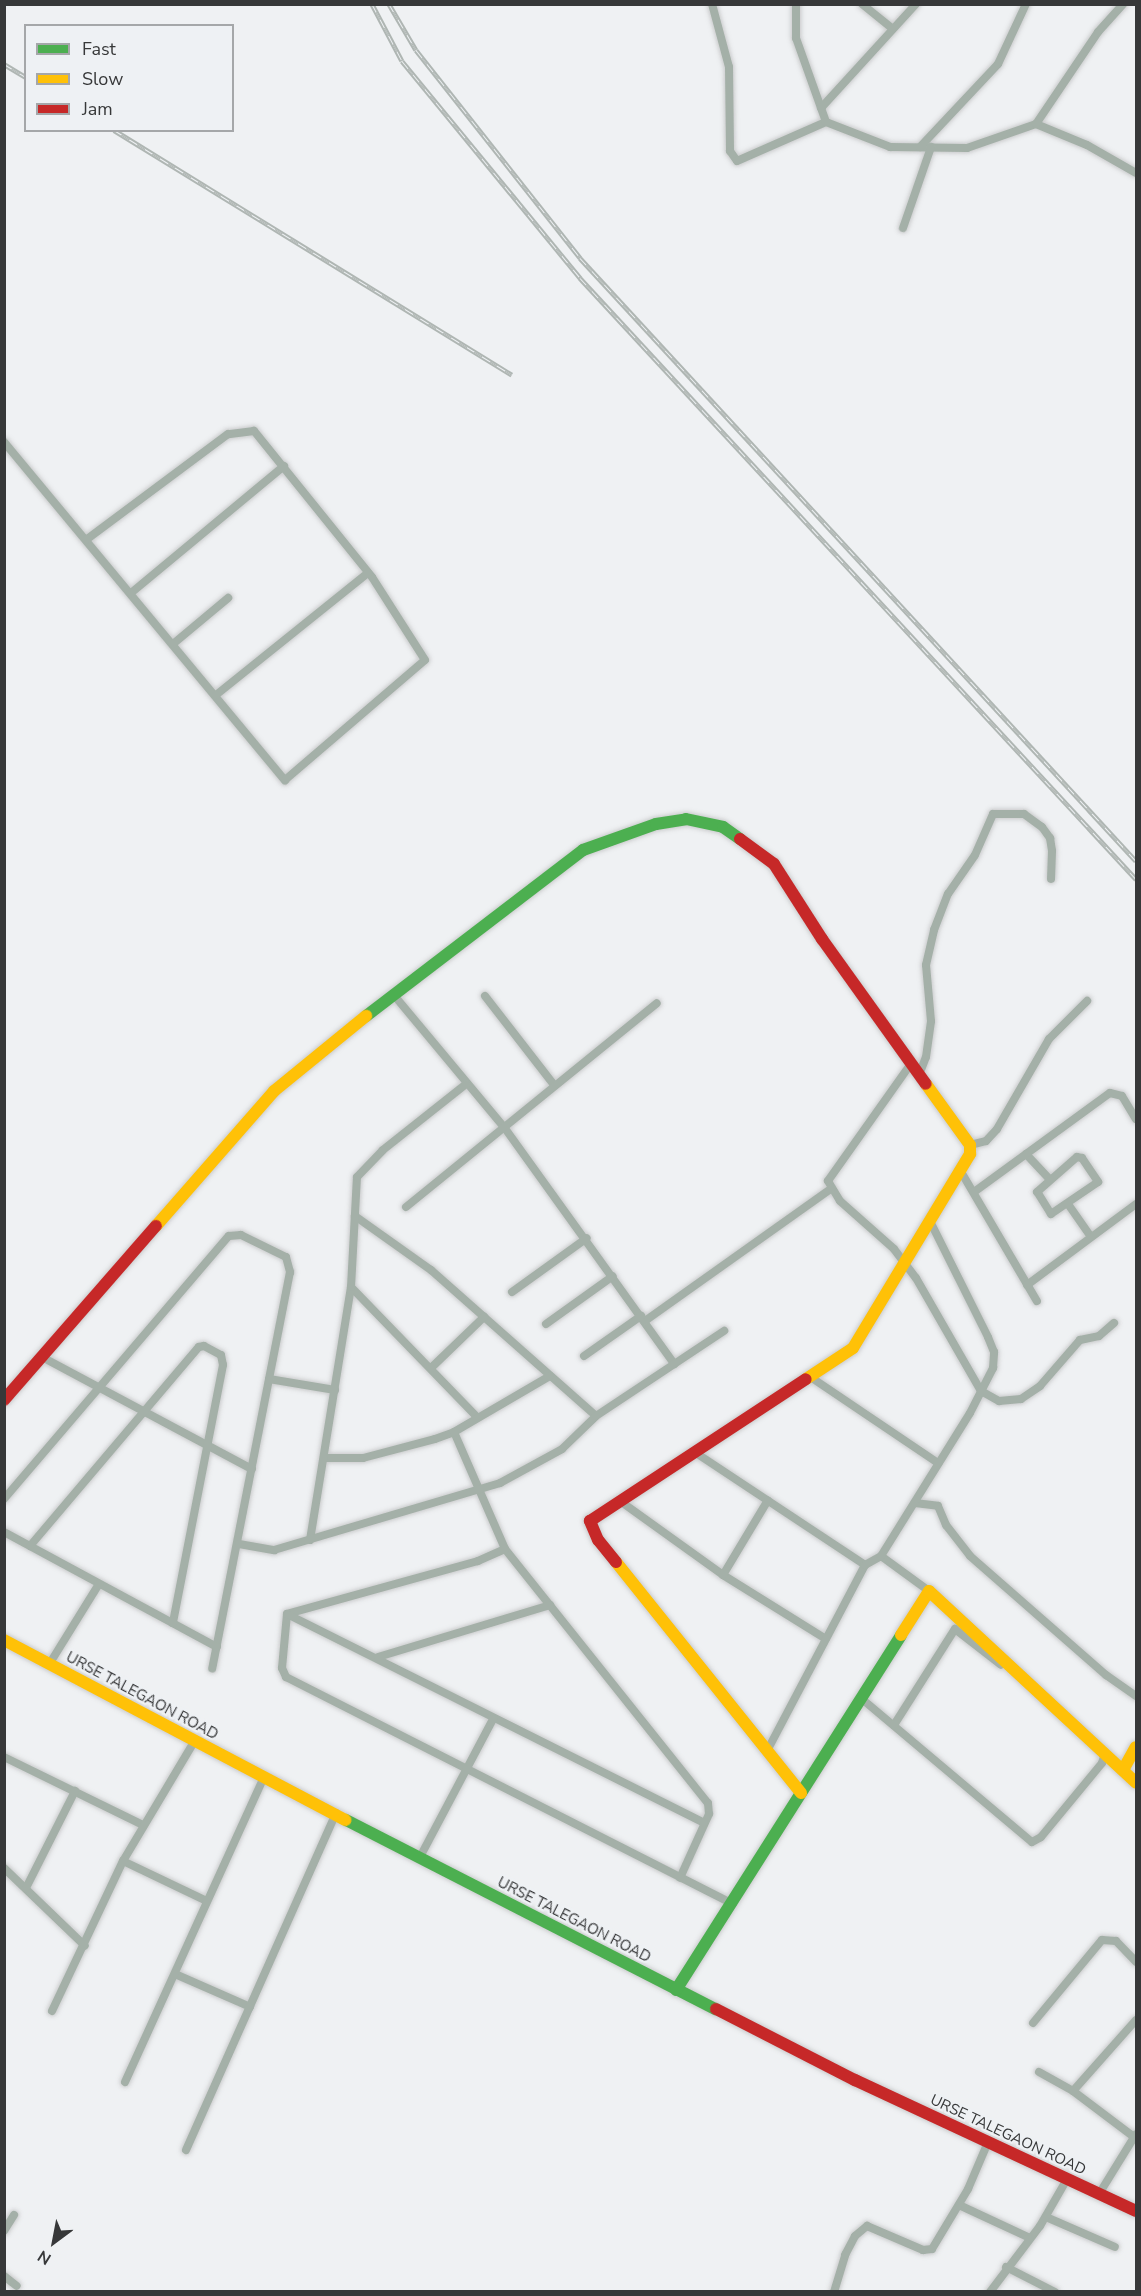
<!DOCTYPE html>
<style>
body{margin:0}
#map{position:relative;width:1141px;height:2296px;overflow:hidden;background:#eff1f3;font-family:"Nunito Sans",sans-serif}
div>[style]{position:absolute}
.roads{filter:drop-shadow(0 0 2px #cbcccd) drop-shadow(0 0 2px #cbcccd)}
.street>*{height:8px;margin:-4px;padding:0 4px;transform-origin:4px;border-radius:4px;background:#a4b0a8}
.fast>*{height:12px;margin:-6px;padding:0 6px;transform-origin:6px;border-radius:6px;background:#4caf50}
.slow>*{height:12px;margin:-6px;padding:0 6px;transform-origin:6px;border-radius:6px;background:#ffc107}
.jam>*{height:12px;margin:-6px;padding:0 6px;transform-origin:6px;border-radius:6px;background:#c62828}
.rail>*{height:5px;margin-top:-2.5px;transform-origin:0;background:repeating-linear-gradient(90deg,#eef1f4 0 9px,#afb6b3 0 18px);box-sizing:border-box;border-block:2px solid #afb6b3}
span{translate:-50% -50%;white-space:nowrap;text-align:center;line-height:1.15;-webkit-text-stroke:4.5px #eef1f4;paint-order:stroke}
.street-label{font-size:15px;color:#373839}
.frame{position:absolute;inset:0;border:6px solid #373839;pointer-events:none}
.legend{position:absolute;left:24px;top:24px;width:210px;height:108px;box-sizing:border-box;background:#eef1f4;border:2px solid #a5a7a9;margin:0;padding:8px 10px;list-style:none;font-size:18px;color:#373839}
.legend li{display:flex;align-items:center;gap:12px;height:30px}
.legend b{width:30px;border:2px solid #a5a7a9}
.north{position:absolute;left:24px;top:2212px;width:60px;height:60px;-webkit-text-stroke:4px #eef1f4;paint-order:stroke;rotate:212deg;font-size:16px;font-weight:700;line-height:24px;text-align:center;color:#373839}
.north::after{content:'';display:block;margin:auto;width:21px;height:27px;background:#373839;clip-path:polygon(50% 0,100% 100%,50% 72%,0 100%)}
</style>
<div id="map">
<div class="roads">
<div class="street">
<i style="left:712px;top:4px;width:65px;rotate:74.9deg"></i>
<i style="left:729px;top:67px;width:84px;rotate:89.3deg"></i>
<i style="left:730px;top:151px;width:12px;rotate:55deg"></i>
<i style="left:737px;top:161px;width:97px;rotate:-23.7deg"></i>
<i style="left:796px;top:4px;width:34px;rotate:90deg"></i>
<i style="left:796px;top:38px;width:89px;rotate:70.3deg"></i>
<i style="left:826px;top:122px;width:69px;rotate:21.3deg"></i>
<i style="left:890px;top:147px;width:77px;rotate:0.7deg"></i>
<i style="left:967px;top:148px;width:73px;rotate:-19.2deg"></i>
<i style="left:1036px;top:124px;width:55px;rotate:22.4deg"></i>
<i style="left:1087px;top:145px;width:56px;rotate:29.7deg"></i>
<i style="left:862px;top:4px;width:38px;rotate:39deg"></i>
<i style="left:821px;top:108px;width:141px;rotate:-47.6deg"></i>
<i style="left:1036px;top:124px;width:111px;rotate:-56deg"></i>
<i style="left:1098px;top:32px;width:38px;rotate:-48deg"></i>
<i style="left:920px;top:147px;width:114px;rotate:-46.8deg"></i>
<i style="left:998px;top:64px;width:66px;rotate:-65deg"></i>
<i style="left:903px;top:228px;width:86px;rotate:-70.9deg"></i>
<i style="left:4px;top:442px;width:440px;rotate:50.3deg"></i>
<i style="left:285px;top:780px;width:184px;rotate:-40.6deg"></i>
<i style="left:425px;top:660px;width:98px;rotate:-122.6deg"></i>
<i style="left:372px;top:577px;width:188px;rotate:-128.9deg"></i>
<i style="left:254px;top:431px;width:26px;rotate:173deg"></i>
<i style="left:228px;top:434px;width:176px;rotate:143.3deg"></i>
<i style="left:131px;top:593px;width:199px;rotate:-39.7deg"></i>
<i style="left:173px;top:644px;width:72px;rotate:-39.9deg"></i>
<i style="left:216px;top:695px;width:195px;rotate:-38.8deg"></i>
<i style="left:393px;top:994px;width:173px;rotate:50.2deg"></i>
<i style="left:504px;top:1127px;width:292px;rotate:54.3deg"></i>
<i style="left:485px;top:996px;width:113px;rotate:52.2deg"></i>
<i style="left:910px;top:1065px;width:142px;rotate:125.3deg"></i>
<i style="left:828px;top:1181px;width:23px;rotate:59deg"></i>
<i style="left:840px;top:1201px;width:72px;rotate:41.6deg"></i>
<i style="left:894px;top:1249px;width:36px;rotate:53deg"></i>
<i style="left:916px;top:1278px;width:130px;rotate:60.1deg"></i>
<i style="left:981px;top:1391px;width:21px;rotate:29deg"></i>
<i style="left:999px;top:1401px;width:22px;rotate:-5deg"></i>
<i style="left:1021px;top:1399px;width:23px;rotate:-34deg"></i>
<i style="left:1040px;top:1386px;width:61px;rotate:-49deg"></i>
<i style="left:1080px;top:1340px;width:19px;rotate:-12deg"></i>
<i style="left:1099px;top:1336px;width:20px;rotate:-41deg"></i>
<i style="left:919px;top:1075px;width:19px;rotate:-69deg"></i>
<i style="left:926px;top:1057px;width:36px;rotate:-82deg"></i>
<i style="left:931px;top:1021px;width:56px;rotate:-95.1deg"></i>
<i style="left:926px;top:965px;width:36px;rotate:-77deg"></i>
<i style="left:934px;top:930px;width:39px;rotate:-69deg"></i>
<i style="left:948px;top:894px;width:47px;rotate:-55.3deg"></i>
<i style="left:975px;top:855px;width:45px;rotate:-66.3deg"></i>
<i style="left:993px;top:814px;width:31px"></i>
<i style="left:1024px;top:814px;width:22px;rotate:36deg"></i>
<i style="left:1042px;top:827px;width:14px;rotate:54deg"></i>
<i style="left:1050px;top:838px;width:13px;rotate:81deg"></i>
<i style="left:1052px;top:851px;width:28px;rotate:92deg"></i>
<i style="left:970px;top:1145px;width:16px;rotate:-14deg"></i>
<i style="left:986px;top:1141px;width:16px;rotate:-47deg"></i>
<i style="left:997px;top:1129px;width:104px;rotate:-60deg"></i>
<i style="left:1049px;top:1039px;width:54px;rotate:-45deg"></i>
<i style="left:1026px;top:1154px;width:35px;rotate:47deg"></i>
<i style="left:1077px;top:1157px;width:5px;rotate:11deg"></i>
<i style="left:1082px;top:1158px;width:29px;rotate:56deg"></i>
<i style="left:1098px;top:1182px;width:57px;rotate:145.8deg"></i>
<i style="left:1051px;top:1214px;width:26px;rotate:-122deg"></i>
<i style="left:1037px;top:1192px;width:53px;rotate:-41.2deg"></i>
<i style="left:960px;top:1170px;width:152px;rotate:59.6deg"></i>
<i style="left:974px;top:1192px;width:168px;rotate:-36.1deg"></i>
<i style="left:1110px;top:1093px;width:12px;rotate:14deg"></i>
<i style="left:1122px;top:1096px;width:27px;rotate:59deg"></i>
<i style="left:1068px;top:1204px;width:40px;rotate:55.1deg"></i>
<i style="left:406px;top:1207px;width:323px;rotate:-39.1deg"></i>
<i style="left:355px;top:1216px;width:93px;rotate:35.4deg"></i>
<i style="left:431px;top:1270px;width:220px;rotate:41.5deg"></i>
<i style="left:1027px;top:1285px;width:136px;rotate:-36.6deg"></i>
<i style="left:351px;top:1287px;width:181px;rotate:45.9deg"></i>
<i style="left:512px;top:1292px;width:92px;rotate:-35.8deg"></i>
<i style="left:645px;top:1321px;width:228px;rotate:-35.4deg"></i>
<i style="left:546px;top:1324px;width:82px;rotate:-35.6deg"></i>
<i style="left:584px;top:1356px;width:70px;rotate:-35.1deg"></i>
<i style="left:42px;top:1357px;width:238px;rotate:28.1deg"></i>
<i style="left:431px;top:1368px;width:74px;rotate:-43.9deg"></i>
<i style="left:809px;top:1376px;width:156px;rotate:34deg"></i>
<i style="left:269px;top:1379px;width:67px;rotate:9.5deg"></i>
<i style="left:454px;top:1432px;width:128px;rotate:66.4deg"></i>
<i style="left:505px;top:1549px;width:325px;rotate:51.4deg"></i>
<i style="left:708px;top:1803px;width:11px;rotate:85deg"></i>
<i style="left:709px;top:1814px;width:70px;rotate:114.4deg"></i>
<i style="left:696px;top:1453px;width:203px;rotate:33.5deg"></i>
<i style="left:324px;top:1458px;width:39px"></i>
<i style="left:363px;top:1458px;width:74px;rotate:-14.8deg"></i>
<i style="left:435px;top:1439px;width:20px;rotate:-20deg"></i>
<i style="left:454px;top:1432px;width:111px;rotate:-30.3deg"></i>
<i style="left:4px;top:1499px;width:346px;rotate:-49.5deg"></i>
<i style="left:229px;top:1236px;width:12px;rotate:-5deg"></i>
<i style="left:241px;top:1235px;width:50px;rotate:26.1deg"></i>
<i style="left:286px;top:1257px;width:16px;rotate:75deg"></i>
<i style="left:290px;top:1272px;width:404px;rotate:101.1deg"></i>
<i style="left:620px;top:1501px;width:127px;rotate:35.7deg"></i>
<i style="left:723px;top:1575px;width:121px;rotate:31.9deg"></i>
<i style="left:915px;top:1503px;width:23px;rotate:7deg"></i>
<i style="left:938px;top:1506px;width:21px;rotate:67deg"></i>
<i style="left:946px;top:1525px;width:39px;rotate:52deg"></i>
<i style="left:970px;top:1556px;width:181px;rotate:41.2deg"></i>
<i style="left:1106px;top:1675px;width:37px;rotate:35deg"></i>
<i style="left:4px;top:1532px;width:242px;rotate:28.4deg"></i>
<i style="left:310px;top:1540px;width:256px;rotate:-80.8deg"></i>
<i style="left:351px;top:1287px;width:110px;rotate:-86.9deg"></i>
<i style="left:357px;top:1177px;width:37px;rotate:-46deg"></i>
<i style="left:383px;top:1150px;width:106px;rotate:-38.5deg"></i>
<i style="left:239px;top:1544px;width:36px;rotate:10deg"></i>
<i style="left:274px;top:1550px;width:236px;rotate:-16.5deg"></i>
<i style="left:500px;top:1483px;width:71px;rotate:-28.7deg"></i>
<i style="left:562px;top:1449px;width:47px;rotate:-44.1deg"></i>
<i style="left:596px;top:1416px;width:154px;rotate:-33.6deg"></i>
<i style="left:30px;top:1546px;width:261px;rotate:-49.7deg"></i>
<i style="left:199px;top:1347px;width:5px;rotate:-11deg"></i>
<i style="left:204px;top:1346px;width:19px;rotate:28deg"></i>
<i style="left:221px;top:1355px;width:10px;rotate:79deg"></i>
<i style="left:223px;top:1365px;width:263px;rotate:101deg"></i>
<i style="left:505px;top:1549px;width:30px;rotate:156deg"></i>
<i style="left:478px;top:1561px;width:198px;rotate:164.5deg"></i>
<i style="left:287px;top:1614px;width:54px;rotate:95.3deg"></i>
<i style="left:282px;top:1668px;width:10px;rotate:66deg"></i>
<i style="left:286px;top:1677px;width:501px;rotate:26.92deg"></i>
<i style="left:881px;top:1556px;width:59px;rotate:36.1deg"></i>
<i style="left:723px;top:1575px;width:87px;rotate:-59deg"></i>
<i style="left:287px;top:1614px;width:466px;rotate:26.6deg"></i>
<i style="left:378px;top:1657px;width:180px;rotate:-16.8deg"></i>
<i style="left:50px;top:1663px;width:93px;rotate:-58.2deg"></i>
<i style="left:862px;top:1699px;width:222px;rotate:40.1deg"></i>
<i style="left:1032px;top:1842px;width:10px;rotate:-29deg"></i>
<i style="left:1041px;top:1837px;width:96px;rotate:-50.5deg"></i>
<i style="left:1102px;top:1763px;width:10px;rotate:-73deg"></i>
<i style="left:894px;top:1725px;width:114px;rotate:-57.6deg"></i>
<i style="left:955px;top:1629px;width:58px;rotate:38deg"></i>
<i style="left:767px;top:1751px;width:210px;rotate:-62.2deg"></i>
<i style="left:865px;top:1565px;width:18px;rotate:-29deg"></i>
<i style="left:881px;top:1556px;width:168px;rotate:-58.1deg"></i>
<i style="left:970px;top:1413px;width:51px;rotate:-62.9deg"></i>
<i style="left:993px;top:1368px;width:16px;rotate:-86deg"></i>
<i style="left:994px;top:1352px;width:16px;rotate:-112deg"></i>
<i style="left:988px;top:1337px;width:130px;rotate:-116.6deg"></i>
<i style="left:4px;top:1757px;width:155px;rotate:26.1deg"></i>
<i style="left:420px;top:1857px;width:156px;rotate:-62.1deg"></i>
<i style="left:123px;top:1861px;width:93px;rotate:25.5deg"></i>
<i style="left:4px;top:1868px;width:112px;rotate:43.9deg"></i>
<i style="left:26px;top:1888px;width:109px;rotate:-63.2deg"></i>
<i style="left:175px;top:1974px;width:82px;rotate:23.7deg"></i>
<i style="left:52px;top:2011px;width:166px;rotate:-64.7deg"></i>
<i style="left:123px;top:1861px;width:139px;rotate:-59.2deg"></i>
<i style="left:1033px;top:2023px;width:108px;rotate:-50.3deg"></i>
<i style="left:1102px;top:1940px;width:14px;rotate:4deg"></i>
<i style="left:1116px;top:1941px;width:29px;rotate:46deg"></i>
<i style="left:1039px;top:2072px;width:39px;rotate:29deg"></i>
<i style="left:1073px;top:2091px;width:76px;rotate:37deg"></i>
<i style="left:125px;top:2082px;width:335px;rotate:-65.5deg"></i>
<i style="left:1073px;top:2091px;width:95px;rotate:-48.4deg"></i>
<i style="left:186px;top:2150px;width:369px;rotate:-66deg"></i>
<i style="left:1099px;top:2194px;width:70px;rotate:-58.3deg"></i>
<i style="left:959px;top:2205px;width:78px;rotate:24.9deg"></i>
<i style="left:1046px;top:2217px;width:75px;rotate:23.5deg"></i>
<i style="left:4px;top:2231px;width:19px;rotate:-58deg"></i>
<i style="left:1006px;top:2267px;width:55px;rotate:27deg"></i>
<i style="left:4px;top:2276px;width:16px;rotate:38deg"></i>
<i style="left:834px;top:2292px;width:39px;rotate:-73deg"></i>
<i style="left:845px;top:2255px;width:21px;rotate:-62deg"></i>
<i style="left:855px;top:2236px;width:16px;rotate:-40deg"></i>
<i style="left:867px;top:2226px;width:61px;rotate:23.2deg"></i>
<i style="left:923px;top:2250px;width:9px;rotate:-6deg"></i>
<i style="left:932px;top:2249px;width:70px;rotate:-59deg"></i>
<i style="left:968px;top:2189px;width:51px;rotate:-66.9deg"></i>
<i style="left:990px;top:2292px;width:83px;rotate:-52.9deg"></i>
<i style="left:1040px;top:2226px;width:54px;rotate:-60.1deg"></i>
</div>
<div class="fast">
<i style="left:366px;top:1016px;width:273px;rotate:-37.4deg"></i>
<i style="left:583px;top:850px;width:77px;rotate:-19.6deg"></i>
<i style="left:656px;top:824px;width:30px;rotate:-9deg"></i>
<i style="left:686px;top:819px;width:38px;rotate:12deg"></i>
<i style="left:723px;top:827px;width:21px;rotate:35deg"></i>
<i style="left:346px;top:1820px;width:415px;rotate:27.1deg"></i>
<i style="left:676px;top:1990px;width:420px;rotate:-57.6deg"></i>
</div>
<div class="slow">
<i style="left:156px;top:1226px;width:179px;rotate:-48.8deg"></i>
<i style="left:274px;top:1091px;width:119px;rotate:-39.2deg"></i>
<i style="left:806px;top:1379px;width:56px;rotate:-33.4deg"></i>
<i style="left:853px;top:1348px;width:227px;rotate:-58.9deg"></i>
<i style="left:970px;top:1154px;width:9px;rotate:-90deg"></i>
<i style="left:970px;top:1145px;width:75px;rotate:-125.8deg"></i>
<i style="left:616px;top:1562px;width:296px;rotate:51.3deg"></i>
<i style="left:901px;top:1635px;width:52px;rotate:-57.5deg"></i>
<i style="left:929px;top:1591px;width:282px;rotate:42.8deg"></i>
<i style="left:4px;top:1640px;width:386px;rotate:27.8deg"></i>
<i style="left:1123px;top:1770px;width:26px;rotate:-61deg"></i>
</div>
<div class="jam">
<i style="left:740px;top:839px;width:42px;rotate:36.3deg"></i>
<i style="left:774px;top:864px;width:89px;rotate:57.4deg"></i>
<i style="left:822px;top:939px;width:178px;rotate:54.4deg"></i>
<i style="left:4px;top:1400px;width:231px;rotate:-48.9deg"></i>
<i style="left:616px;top:1562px;width:28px;rotate:-129deg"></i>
<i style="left:598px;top:1540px;width:21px;rotate:-113deg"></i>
<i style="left:590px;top:1521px;width:258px;rotate:-33.3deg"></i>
<i style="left:716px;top:2009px;width:156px;rotate:27.1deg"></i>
<i style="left:855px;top:2080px;width:310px;rotate:25deg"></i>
</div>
</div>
<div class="rail">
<i style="left:372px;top:4px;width:64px;rotate:62.2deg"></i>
<i style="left:402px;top:61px;width:281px;rotate:50.6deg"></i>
<i style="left:580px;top:278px;width:819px;rotate:47.23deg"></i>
<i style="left:389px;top:4px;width:53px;rotate:59.6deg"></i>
<i style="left:416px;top:50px;width:265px;rotate:51.7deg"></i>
<i style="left:580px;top:258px;width:820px;rotate:47.32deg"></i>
<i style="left:4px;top:64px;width:26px;rotate:31deg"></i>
<i style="left:114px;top:130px;width:467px;rotate:31.6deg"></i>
</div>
<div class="street-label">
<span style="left:142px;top:1696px;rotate:28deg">URSE TALEGAON ROAD</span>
<span style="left:574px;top:1920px;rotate:27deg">URSE TALEGAON ROAD</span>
<span style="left:1008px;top:2135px;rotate:25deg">URSE TALEGAON ROAD</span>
</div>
<div class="frame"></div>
<ul class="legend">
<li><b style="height:8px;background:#4caf50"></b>Fast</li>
<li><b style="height:8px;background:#ffc107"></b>Slow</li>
<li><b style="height:8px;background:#c62828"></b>Jam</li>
</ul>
<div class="north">N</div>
</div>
